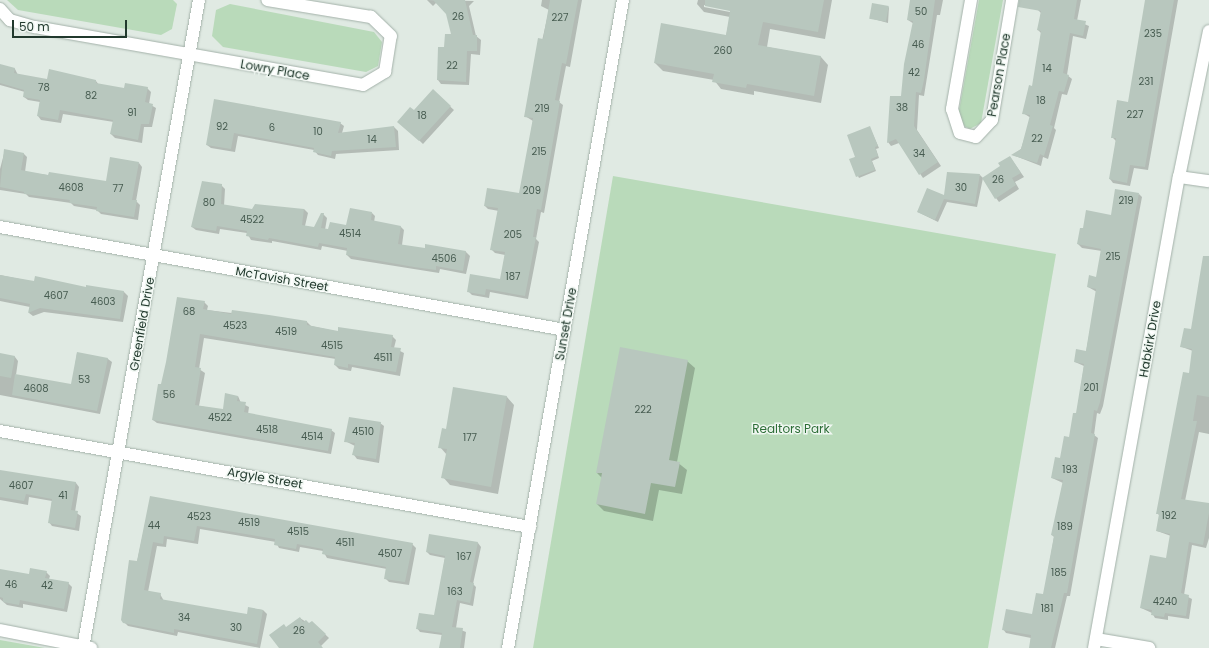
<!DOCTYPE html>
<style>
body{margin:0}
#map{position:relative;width:1209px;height:648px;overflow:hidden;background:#e0eae3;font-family:Poppins,sans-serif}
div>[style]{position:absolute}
.green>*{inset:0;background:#b9daba}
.shadow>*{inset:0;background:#0003}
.building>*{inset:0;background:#b8c7be;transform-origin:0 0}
.roads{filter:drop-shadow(0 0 1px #a3b1a9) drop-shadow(0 0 1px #a3b1a9)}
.minor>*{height:12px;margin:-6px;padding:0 6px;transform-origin:6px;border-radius:6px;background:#fff}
.tertiary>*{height:12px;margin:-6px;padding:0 6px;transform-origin:6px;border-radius:6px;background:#fff}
span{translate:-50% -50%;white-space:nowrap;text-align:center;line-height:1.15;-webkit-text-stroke:3px #f0f7f2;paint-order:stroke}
.number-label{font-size:10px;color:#475c51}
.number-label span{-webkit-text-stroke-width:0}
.street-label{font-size:12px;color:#21392d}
.park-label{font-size:12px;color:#2d6e37}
.scale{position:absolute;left:12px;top:20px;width:115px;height:18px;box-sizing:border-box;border:2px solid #21392d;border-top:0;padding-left:5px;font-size:12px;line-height:14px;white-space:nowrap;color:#21392d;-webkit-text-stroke:3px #f0f7f2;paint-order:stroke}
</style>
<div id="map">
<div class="green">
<i style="clip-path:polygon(7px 0,173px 0,177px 4px,172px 29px,161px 35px,18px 10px)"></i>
<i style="clip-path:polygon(979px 0,1003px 0,981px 123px,970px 129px,960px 124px,958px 116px)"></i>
<i style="clip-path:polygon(230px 4px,374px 32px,382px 42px,378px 66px,366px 72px,223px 47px,212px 36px,216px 10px)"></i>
<i style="clip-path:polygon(613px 176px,1056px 254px,988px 648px,533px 648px)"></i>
<i style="clip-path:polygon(0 640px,45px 648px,0 648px)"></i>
</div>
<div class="shadow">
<i style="clip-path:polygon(427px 0,474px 1px,469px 6px,476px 36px,481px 40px,480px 55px,471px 54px,469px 85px,441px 84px,438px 80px,439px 48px,445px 48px,452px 35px,447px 14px,437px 2px,433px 6px)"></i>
<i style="clip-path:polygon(542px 0,582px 0,570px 67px,566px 66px,559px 102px,563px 105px,544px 213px,541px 212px,536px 239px,539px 242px,528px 299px,490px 292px,489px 298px,472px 295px,469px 292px,501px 280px,505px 255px,495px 253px,491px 249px,499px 211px,488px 209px,485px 206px,520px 195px,533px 121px,525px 116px,549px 10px,541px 6px)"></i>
<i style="clip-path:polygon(evenodd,698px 0,832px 0,825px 39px,770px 29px,767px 47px,821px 57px,828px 65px,821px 103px,754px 91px,754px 95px,721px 89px,714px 80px,663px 71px,655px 63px,726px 36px,730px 17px,704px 12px,697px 4px,698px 0,704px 5px,735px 11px,735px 13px,704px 7px,704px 5px)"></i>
<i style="clip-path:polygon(911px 0,943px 0,940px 15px,937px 15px,924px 96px,919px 95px,917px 130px,941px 166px,923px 178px,899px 143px,891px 146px,888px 142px,902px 98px,914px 24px,908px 20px)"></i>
<i style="clip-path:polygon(1039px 0,1081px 0,1077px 21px,1089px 26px,1086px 39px,1073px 36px,1067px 75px,1072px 79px,1067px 95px,1062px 94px,1054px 128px,1056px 130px,1048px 159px,1043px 157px,1041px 166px,1013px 155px,1021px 149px,1031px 118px,1023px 113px,1033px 87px,1042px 34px,1038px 30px,1041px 13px,1038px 10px)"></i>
<i style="clip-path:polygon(1146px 0,1178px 0,1148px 170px,1134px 168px,1130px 186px,1113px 183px,1110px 179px,1116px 141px,1112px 137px,1129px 103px)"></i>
<i style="clip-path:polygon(889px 7px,888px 23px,870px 18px)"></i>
<i style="clip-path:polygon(0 65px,15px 69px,18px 75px,48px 80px,96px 81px,99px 85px,125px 89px,147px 88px,151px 92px,149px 104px,156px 108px,152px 127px,144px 127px,142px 143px,115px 138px,111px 134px,114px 122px,63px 114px,61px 123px,41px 120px,38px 116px,40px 102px,28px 100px,24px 97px,25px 92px,0 85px)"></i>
<i style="clip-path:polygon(433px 91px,454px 110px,423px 144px,399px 121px,414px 111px)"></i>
<i style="clip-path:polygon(215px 100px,340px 123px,344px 126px,342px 133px,394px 127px,398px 131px,399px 150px,336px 154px,335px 159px,318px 155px,314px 150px,238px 136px,235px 152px,211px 148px,207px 145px)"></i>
<i style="clip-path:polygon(870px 128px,879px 148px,876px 149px,879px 158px,872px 161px,876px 171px,859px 178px,850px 160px,856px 157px)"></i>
<i style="clip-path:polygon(5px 150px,24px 154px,27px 157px,25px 172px,107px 183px,139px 163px,142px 167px,136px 201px,140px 205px,138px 220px,101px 214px,97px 210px,74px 206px,71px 203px,29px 197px,26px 194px,0 190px,0 169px)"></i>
<i style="clip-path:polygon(1010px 157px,1024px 177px,1015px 182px,1019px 189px,999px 202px,996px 198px,1002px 167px)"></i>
<i style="clip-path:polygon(980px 175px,983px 178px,977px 207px,947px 202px,938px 222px,918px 212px)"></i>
<i style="clip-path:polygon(221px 185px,225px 189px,224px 206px,252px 211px,304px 209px,308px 213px,305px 226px,314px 228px,323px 214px,327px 218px,325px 230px,347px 226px,372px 213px,375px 216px,374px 222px,401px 227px,404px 230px,402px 245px,425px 250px,426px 245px,466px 252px,470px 256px,466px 274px,440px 269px,439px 273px,351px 259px,347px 255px,348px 251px,322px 246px,321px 250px,272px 241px,272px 243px,251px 240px,247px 233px,220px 229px,219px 234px,196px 230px,192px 227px)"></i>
<i style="clip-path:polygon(1139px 194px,1142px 197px,1103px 406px,1100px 414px,1097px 413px,1094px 435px,1098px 438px,1070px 596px,1067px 596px,1055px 648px,1030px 648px,1031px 638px,1006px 633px,1003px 629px,1033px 616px,1044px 595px,1054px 537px,1052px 535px,1063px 483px,1052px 478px,1070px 438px,1077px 414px,1084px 366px,1075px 362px,1086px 352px,1097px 292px,1088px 287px,1097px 278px,1102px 251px,1082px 248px,1078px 244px,1084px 229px,1112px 216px)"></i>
<i style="clip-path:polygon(1209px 268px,1209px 434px,1199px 432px,1185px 501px,1209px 504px,1209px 538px,1206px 548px,1192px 545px,1184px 595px,1192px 599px,1189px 619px,1168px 616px,1168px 620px,1155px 618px,1152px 613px,1141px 608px,1167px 559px,1171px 536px,1157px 531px,1160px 516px,1157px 513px,1190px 374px,1193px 351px,1182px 347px,1191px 331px)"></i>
<i style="clip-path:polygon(0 275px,34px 282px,87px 288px,87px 286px,124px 292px,128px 296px,123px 322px,44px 312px,33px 316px,29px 313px,30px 307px,0 301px)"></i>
<i style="clip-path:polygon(204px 302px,208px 306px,207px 310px,307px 322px,311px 326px,339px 332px,392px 336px,396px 340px,394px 348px,404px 353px,400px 376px,352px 367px,351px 371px,339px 369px,335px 365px,336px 359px,204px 338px,199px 369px,205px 373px,199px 406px,223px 410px,238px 396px,241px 403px,249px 407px,248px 414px,331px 430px,335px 433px,331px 454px,157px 423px,153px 420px,161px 385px)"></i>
<i style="clip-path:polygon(77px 353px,108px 359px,112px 362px,100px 414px,0 395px,0 355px,15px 357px,18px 361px,16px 375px,72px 386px)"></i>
<i style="clip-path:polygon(687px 361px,695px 368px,677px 462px,687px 470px,682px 494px,659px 490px,653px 521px,604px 511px,597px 504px,602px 478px,597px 473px)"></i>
<i style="clip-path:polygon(454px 388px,507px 397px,514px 405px,498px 494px,450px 485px,443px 477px,447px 455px,440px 447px,447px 430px)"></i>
<i style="clip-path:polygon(380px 423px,384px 426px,379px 463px,357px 459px,354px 455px,355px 446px,345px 441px)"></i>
<i style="clip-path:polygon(0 471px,76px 483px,79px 487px,75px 512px,81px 516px,79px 531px,52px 526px,49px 522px,52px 501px,29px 497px,28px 505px,0 500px)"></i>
<i style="clip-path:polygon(151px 497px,412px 544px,416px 548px,409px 585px,389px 582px,385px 578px,387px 569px,327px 558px,323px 551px,300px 547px,299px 552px,279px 548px,276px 542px,200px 529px,198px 544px,167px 539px,166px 547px,157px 546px,148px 592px,160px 594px,164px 601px,248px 615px,249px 608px,263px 610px,267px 614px,260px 648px,178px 632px,177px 636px,128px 626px,124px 622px)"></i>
<i style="clip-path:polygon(478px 543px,481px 547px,473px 584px,476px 587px,473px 606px,460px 603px,456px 628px,466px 632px,464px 648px,440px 648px,442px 635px,420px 632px,417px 628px,435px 617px,445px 558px,430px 555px,427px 552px)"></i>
<i style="clip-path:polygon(0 570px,29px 575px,46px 572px,50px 576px,49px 579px,68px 583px,72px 587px,67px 612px,23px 604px,23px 608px,7px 605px,0 599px)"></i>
<i style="clip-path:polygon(300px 618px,309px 624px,312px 622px,329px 638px,321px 646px,322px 648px,280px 648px)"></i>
</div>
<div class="building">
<i style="clip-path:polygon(433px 0,465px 0,473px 35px,477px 35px,477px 51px,467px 51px,466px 82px,437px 80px,438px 47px,444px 47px,445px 34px,451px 34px,446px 14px)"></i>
<i style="clip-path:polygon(550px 0,578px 0,566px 64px,562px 63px,555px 100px,560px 101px,541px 210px,537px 209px,533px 237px,536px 237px,525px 296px,486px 289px,485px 295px,467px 292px,470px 274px,500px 279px,505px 252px,490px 250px,498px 208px,484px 206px,487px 188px,519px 193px,533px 118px,524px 117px,538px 38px,543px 39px)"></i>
<i style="clip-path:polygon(705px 0,824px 0,818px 32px,763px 22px,758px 45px,821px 56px,814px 96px,747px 84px,746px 88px,712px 82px,714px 74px,654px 63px,661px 23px,726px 35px,730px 11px,705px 6px)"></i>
<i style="clip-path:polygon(910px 0,935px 0,924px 80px,921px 93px,916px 92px,914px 126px,938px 162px,919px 175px,896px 139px,887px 143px,890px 96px,901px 96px,904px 64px,913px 21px,907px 20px)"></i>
<i style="clip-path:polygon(1019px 0,1077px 0,1074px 19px,1086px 21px,1083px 36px,1070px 33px,1063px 73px,1069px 75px,1064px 92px,1059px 91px,1050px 125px,1053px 126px,1044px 156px,1040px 154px,1037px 163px,1011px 155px,1021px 149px,1030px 115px,1022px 114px,1029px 85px,1032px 86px,1041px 31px,1037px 30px,1041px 11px,1018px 7px)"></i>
<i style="clip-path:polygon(1145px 0,1174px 0,1145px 167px,1130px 165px,1127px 183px,1109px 179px,1116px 138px,1111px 138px,1117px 100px,1128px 102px)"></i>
<i style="left:872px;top:3px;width:17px;height:16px;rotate:10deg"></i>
<i style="clip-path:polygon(0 64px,15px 68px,14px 73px,47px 79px,49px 69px,96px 80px,96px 83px,124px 88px,125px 83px,148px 87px,145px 102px,153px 104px,149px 124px,141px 124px,138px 140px,110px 134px,113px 120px,60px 110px,58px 120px,37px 116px,40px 100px,23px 97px,24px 90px,0 83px)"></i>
<i style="clip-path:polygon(433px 89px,451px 106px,419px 141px,397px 122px,410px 107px,414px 110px)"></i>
<i style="clip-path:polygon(214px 99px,341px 122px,338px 133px,394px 126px,396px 147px,332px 151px,331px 156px,313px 152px,314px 148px,234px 133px,231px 149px,206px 145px)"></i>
<i style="clip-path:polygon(870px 126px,878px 146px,875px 147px,878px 156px,871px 159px,875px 170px,856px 177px,849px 159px,855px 157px,847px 135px)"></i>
<i style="clip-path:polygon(4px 149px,24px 153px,21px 170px,48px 175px,49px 172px,106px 181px,110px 157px,139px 162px,132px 200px,137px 200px,134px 217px,96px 211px,97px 207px,69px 203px,70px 200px,24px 194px,24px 192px,0 187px)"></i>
<i style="clip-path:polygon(1010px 156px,1021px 173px,1012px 178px,1016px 185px,995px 199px,982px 178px,1000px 166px,998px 163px)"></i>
<i style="clip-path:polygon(947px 172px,980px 174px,975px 204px,944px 199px,935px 220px,917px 212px,927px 188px,944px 195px)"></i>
<i style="clip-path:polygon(202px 181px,222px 184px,221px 204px,252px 209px,255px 204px,304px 209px,302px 225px,314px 227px,321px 213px,324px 213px,321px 228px,328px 229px,330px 222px,346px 225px,350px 208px,372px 212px,371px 220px,401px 226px,398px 244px,425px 248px,425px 244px,466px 251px,463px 271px,436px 266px,436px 270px,414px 267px,346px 255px,347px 248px,319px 243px,318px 247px,269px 238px,268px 240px,246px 236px,247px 231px,217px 226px,216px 231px,191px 227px)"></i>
<i style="clip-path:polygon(1115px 189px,1139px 193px,1100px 402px,1097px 411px,1094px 410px,1091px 433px,1095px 434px,1067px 593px,1064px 593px,1051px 648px,1029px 648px,1031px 635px,1002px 630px,1006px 609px,1032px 614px,1036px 593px,1043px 594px,1054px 536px,1051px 535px,1063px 480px,1051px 478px,1055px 457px,1060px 458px,1064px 436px,1069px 437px,1073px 413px,1076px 413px,1084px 364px,1074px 362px,1076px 349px,1086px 351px,1096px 289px,1087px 287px,1089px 275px,1096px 277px,1101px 249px,1077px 244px,1080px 228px,1083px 228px,1086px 210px,1111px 215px)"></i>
<i style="clip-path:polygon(1203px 256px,1209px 256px,1209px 397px,1197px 395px,1193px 421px,1197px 421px,1181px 499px,1209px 503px,1209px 513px,1203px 545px,1189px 542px,1181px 593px,1189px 595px,1186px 616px,1165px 613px,1164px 617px,1151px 615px,1152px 610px,1140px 608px,1150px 555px,1166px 558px,1170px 534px,1156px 531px,1159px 514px,1156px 514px,1183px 372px,1189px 373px,1192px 349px,1180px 347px,1184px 328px,1191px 329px)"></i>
<i style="clip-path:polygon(0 275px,34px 281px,35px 276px,86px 287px,86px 285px,124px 291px,120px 319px,40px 308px,28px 313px,30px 304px,0 298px)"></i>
<i style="clip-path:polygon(177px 297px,205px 301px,203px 309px,231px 314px,232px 310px,269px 315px,307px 321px,307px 325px,338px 331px,338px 327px,393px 335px,391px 347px,401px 348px,396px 372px,348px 364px,348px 368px,334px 365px,335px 357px,200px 334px,195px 367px,201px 368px,195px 405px,223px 409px,225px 393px,238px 396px,237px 401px,246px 402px,244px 412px,332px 429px,328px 451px,152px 420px,158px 384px,161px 384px,166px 362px)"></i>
<i style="clip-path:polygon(620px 347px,688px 360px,669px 460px,680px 462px,675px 487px,651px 483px,645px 514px,596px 504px,602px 473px,596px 473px)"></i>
<i style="clip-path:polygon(77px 352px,108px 358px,97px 411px,12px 395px,15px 374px,71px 384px)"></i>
<i style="clip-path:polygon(0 353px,15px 356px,11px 378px,0 376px)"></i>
<i style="clip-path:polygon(453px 387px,507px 396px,491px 487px,441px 478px,447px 449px,438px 448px,442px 428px,446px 429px)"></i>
<i style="clip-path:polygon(349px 417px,381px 422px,376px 459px,352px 455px,355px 443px,344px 442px)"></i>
<i style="clip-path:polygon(0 470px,76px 482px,71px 510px,78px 511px,75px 528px,48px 523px,52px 499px,26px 494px,24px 501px,0 497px)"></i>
<i style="clip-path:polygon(150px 496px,413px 543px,405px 582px,384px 579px,386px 567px,322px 554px,323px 549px,297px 544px,296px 549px,274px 545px,275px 539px,197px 526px,194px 541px,164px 536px,163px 544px,153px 542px,144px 590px,161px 593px,160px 599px,229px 611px,247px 614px,248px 607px,263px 610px,257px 644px,174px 629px,174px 633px,123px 623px,121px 620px,129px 560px,137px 561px)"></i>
<i style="clip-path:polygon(429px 534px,478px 542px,470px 582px,474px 583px,470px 603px,457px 600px,452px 627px,463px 628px,460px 648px,439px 648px,442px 633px,416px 629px,419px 613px,434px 615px,445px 556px,426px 552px)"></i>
<i style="clip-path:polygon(30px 568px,47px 571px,45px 578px,69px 582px,64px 609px,20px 600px,19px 605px,3px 602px,3px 598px,0 597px,0 569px,29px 574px)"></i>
<i style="clip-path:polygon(300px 617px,303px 622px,306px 620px,309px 623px,312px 621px,326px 634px,318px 642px,323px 648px,279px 648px,269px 635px,284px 624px,286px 627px)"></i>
</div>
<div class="roads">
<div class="minor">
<i style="left:971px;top:0;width:111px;rotate:99.9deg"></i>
<i style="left:952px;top:109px;width:25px;rotate:72deg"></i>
<i style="left:960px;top:133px;width:16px;rotate:14deg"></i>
<i style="left:976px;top:137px;width:23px;rotate:-47deg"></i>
<i style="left:992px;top:120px;width:122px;rotate:-80.5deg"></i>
<i style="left:0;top:9px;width:15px;rotate:48deg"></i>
<i style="left:10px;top:20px;width:26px;rotate:16deg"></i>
<i style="left:35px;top:27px;width:333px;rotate:10deg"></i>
<i style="left:363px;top:85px;width:26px;rotate:-31deg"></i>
<i style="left:385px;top:72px;width:36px;rotate:-81deg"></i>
<i style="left:391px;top:36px;width:28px;rotate:-136deg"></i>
<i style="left:371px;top:17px;width:105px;rotate:-170.7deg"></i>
<i style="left:1179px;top:177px;width:30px;rotate:8deg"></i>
<i style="left:0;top:227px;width:574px;rotate:10.33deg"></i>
<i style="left:0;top:431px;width:539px;rotate:10.27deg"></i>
<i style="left:0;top:630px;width:93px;rotate:11.2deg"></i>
<i style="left:1096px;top:639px;width:54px;rotate:9.6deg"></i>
<i style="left:83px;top:648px;width:658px;rotate:-79.85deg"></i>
<i style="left:1094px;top:648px;width:479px;rotate:-79.8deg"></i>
<i style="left:1179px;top:177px;width:149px;rotate:-78.4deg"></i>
</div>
<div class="tertiary">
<i style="left:508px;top:648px;width:658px;rotate:-79.94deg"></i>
</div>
</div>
<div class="number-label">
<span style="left:921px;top:12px">50</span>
<span style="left:458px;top:17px">26</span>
<span style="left:560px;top:18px">227</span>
<span style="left:1153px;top:34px">235</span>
<span style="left:918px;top:45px">46</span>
<span style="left:723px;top:51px">260</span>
<span style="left:452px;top:66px">22</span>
<span style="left:1047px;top:69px">14</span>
<span style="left:914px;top:73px">42</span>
<span style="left:1146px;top:82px">231</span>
<span style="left:44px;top:88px">78</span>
<span style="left:91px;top:96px">82</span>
<span style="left:1041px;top:101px">18</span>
<span style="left:902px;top:108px">38</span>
<span style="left:542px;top:109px">219</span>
<span style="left:132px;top:113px">91</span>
<span style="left:1135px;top:115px">227</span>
<span style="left:422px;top:116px">18</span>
<span style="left:222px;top:127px">92</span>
<span style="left:272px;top:128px">6</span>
<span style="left:318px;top:132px">10</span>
<span style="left:1037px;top:139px">22</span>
<span style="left:372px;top:140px">14</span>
<span style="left:539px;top:152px">215</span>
<span style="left:919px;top:154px">34</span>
<span style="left:998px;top:180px">26</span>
<span style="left:71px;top:188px">4608</span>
<span style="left:961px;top:188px">30</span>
<span style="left:118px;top:189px">77</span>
<span style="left:532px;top:191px">209</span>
<span style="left:1126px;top:201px">219</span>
<span style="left:209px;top:203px">80</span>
<span style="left:252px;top:220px">4522</span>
<span style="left:350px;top:234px">4514</span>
<span style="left:513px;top:235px">205</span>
<span style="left:1113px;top:257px">215</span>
<span style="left:444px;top:259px">4506</span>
<span style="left:513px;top:277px">187</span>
<span style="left:56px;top:296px">4607</span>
<span style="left:103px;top:302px">4603</span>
<span style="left:189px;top:312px">68</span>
<span style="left:235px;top:326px">4523</span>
<span style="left:286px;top:332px">4519</span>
<span style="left:332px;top:346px">4515</span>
<span style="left:383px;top:358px">4511</span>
<span style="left:84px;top:380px">53</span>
<span style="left:1091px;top:388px">201</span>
<span style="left:36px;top:389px">4608</span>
<span style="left:169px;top:395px">56</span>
<span style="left:643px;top:410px">222</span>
<span style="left:220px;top:418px">4522</span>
<span style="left:267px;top:430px">4518</span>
<span style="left:363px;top:432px">4510</span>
<span style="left:312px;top:437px">4514</span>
<span style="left:470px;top:438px">177</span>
<span style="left:1070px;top:470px">193</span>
<span style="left:21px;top:486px">4607</span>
<span style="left:63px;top:496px">41</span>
<span style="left:1169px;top:516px">192</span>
<span style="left:199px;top:517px">4523</span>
<span style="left:249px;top:523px">4519</span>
<span style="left:154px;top:526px">44</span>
<span style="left:1065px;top:527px">189</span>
<span style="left:298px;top:532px">4515</span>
<span style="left:345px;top:543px">4511</span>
<span style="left:390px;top:554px">4507</span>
<span style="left:464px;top:557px">167</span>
<span style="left:1059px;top:573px">185</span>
<span style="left:11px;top:585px">46</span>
<span style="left:47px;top:586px">42</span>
<span style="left:455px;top:592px">163</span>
<span style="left:1165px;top:602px">4240</span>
<span style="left:1047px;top:609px">181</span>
<span style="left:184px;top:618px">34</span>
<span style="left:236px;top:628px">30</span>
<span style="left:299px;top:631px">26</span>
</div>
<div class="street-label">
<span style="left:275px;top:70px;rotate:10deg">Lowry Place</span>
<span style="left:999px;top:75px;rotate:-80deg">Pearson Place</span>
<span style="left:282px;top:279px;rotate:10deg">McTavish Street</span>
<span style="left:142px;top:324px;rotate:-80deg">Greenfield Drive</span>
<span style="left:566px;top:324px;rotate:-80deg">Sunset Drive</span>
<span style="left:1150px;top:339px;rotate:-80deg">Habkirk Drive</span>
<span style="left:265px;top:478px;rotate:10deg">Argyle Street</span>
</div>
<div class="park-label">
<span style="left:791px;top:429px">Realtors Park</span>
</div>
<div class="scale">50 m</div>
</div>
